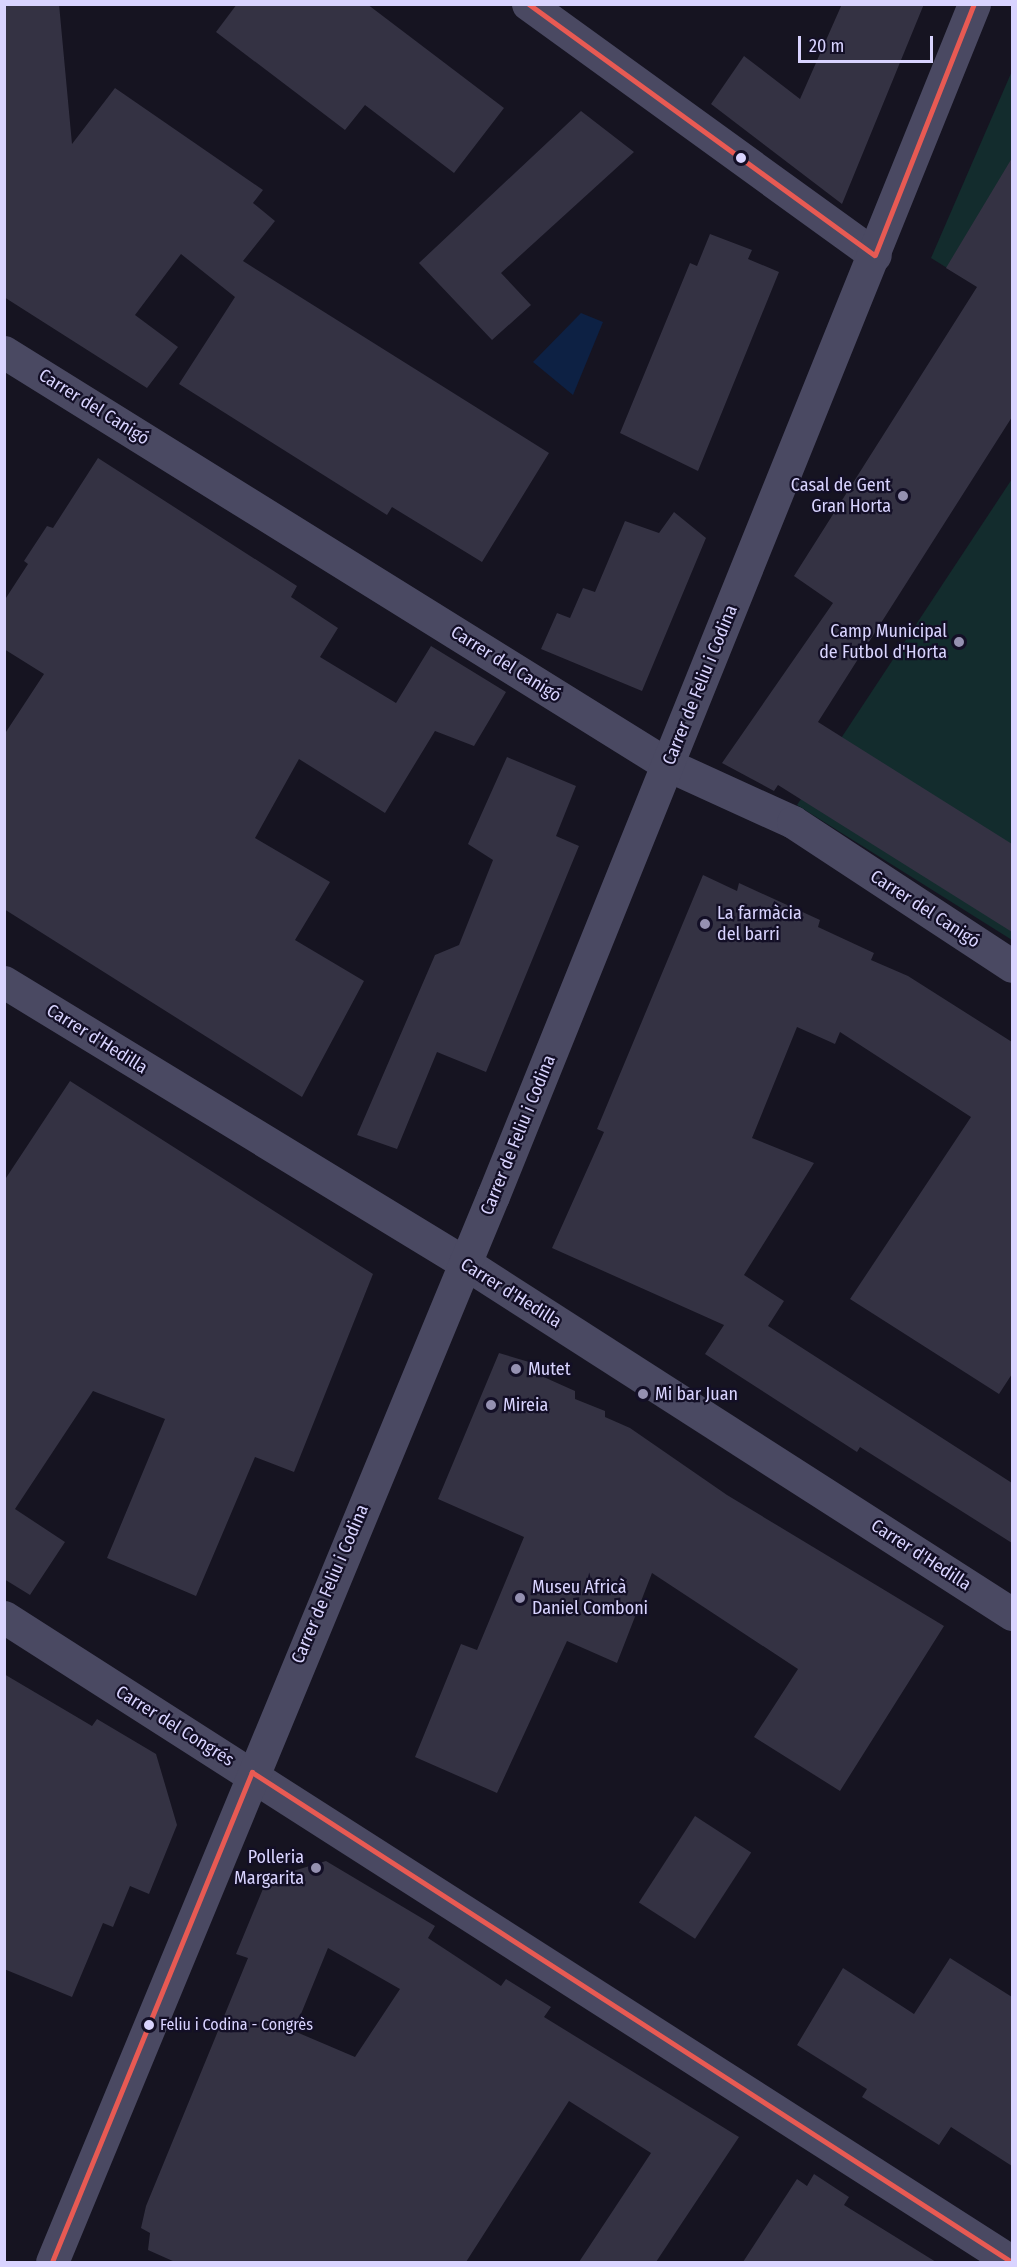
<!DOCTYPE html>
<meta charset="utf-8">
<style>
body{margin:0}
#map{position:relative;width:1017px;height:2267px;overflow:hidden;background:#161421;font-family:"Fira Sans Condensed",sans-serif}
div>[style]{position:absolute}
.green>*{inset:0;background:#132c2d}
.water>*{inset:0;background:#0d2144}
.building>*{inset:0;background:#343243;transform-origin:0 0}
.street>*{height:33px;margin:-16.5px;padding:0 16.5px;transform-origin:16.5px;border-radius:16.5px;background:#4a4962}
.bus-1>*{height:4.5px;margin:-2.25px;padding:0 2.25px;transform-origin:2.25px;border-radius:2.25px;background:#e85a53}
.dots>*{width:16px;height:16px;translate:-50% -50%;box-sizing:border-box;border:3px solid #130f26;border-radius:50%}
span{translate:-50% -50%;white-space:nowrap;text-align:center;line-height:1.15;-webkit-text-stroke:4.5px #130f26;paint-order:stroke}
.bus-label{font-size:16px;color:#d9d4ff}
.left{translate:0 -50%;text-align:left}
.street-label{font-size:18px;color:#d9d4ff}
.poi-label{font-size:18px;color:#d9d4ff}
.right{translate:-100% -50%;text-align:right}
.frame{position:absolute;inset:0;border:6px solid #d9d4ff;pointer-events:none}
.scale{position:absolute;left:798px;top:36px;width:135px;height:27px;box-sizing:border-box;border:3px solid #d9d4ff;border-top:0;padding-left:8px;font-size:18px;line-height:21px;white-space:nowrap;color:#d9d4ff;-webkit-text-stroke:4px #130f26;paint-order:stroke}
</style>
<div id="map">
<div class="green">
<i style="clip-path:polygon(1012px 71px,1012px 308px,931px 258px)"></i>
<i style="clip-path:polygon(1012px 479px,1012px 940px,797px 805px)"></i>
</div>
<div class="water">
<i style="clip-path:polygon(581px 313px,603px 322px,573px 395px,533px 362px)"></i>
</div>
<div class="building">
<i style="clip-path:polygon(4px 4px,59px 4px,72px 144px,115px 88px,263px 190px,253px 203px,275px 221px,243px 261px,549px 453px,482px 562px,392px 507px,387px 515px,179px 384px,235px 297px,181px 254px,135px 315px,178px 347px,147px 388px,4px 297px)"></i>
<i style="clip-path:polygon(237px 4px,367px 4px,504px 108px,454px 173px,365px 105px,345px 130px,216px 32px)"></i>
<i style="clip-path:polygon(842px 4px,924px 4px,842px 204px,711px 104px,744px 56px,800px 99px)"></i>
<i style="clip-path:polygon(581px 111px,634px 152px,501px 273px,531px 305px,492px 340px,419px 263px)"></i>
<i style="clip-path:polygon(1012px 158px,1012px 417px,818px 722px,1012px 844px,1012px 932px,778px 785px,774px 791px,722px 763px,833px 603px,794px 576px,977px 287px,946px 268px)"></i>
<i style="clip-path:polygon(710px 234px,752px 250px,748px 259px,779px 272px,698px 471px,620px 433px,690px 263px,697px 266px)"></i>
<i style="clip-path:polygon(98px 458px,297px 586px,291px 597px,338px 628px,320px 657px,396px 703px,431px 646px,506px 692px,474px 746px,435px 731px,385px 813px,299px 759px,255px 838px,330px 882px,295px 940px,364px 981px,302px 1097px,4px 909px,4px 735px,44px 674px,4px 649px,4px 601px,28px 564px,24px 561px,47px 526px,53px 528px)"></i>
<i style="clip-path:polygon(674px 512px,706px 538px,642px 691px,541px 649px,557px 613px,570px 618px,583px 588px,595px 592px,625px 521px,659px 533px)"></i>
<i style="clip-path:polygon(507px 757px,576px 786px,556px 836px,579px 846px,486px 1072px,437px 1052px,397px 1149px,357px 1135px,435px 955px,459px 945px,493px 860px,468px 844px)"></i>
<i style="clip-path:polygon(703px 875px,737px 891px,739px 883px,820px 920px,818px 927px,874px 953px,871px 960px,908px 976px,1012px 1042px,1012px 1374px,999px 1394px,850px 1299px,971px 1117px,840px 1032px,835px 1044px,797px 1027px,752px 1138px,814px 1163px,744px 1275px,784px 1301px,768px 1326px,1012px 1483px,1012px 1543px,860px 1447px,857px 1452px,705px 1354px,724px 1325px,552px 1248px,604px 1132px,597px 1129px)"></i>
<i style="clip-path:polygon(70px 1081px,373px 1274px,294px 1472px,255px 1457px,196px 1596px,107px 1558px,165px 1419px,93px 1391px,15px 1509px,65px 1542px,30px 1595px,4px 1579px,4px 1181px)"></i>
<i style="clip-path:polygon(499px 1353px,539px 1365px,537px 1374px,575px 1391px,575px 1399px,605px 1411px,605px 1417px,630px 1428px,727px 1495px,944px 1626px,840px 1791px,754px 1737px,798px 1669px,652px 1573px,617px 1663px,567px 1641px,497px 1793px,415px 1757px,461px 1644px,477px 1650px,524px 1537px,438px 1499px)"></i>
<i style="clip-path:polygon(4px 1674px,92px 1726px,97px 1719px,156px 1754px,177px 1825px,149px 1894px,130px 1886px,113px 1927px,103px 1923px,72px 1997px,4px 1969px)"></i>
<i style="left:695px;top:1816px;width:67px;height:103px;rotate:33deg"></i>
<i style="clip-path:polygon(evenodd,326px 1861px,435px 1926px,428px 1938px,501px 1986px,506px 1979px,551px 2007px,544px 2017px,739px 2137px,656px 2262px,579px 2262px,651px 2153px,569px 2101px,466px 2262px,175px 2262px,148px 2250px,150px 2233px,141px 2228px,146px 2206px,248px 1958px,236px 1954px,267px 1879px,326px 1861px,328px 1948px,400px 1989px,355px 2057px,294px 2031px,328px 1948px)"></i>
<i style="clip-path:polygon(950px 1958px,1012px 1997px,1012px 2166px,951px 2127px,939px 2145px,862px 2097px,867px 2089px,797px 2045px,843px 1968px,914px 2014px)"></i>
<i style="clip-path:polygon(814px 2174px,849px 2197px,844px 2205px,936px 2262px,743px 2262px,797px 2179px,807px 2186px)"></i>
</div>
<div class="street">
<i style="left:528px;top:4px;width:428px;rotate:35.9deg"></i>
<i style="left:4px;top:352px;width:782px;rotate:31.88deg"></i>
<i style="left:668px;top:765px;width:137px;rotate:24.5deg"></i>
<i style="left:793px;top:822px;width:262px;rotate:33.3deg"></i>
<i style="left:4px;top:982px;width:540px;rotate:31.36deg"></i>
<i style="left:465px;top:1263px;width:650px;rotate:32.69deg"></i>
<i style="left:4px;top:1617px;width:1197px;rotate:32.61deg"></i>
<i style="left:52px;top:2262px;width:1154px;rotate:-67.53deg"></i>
<i style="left:493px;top:1196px;width:1285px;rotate:-68.02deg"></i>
</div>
<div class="bus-1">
<i style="left:529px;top:4px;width:427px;rotate:36deg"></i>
<i style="left:875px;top:255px;width:270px;rotate:-68.5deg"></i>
<i style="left:52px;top:2262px;width:529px;rotate:-67.8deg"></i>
<i style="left:252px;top:1772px;width:904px;rotate:32.81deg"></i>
</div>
<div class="dots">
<i style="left:741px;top:158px;background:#d9d4ff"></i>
<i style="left:903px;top:496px;background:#9591b1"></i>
<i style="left:959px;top:642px;background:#9591b1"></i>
<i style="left:705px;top:924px;background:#9591b1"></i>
<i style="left:516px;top:1369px;background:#9591b1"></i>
<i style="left:643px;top:1394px;background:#9591b1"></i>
<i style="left:491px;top:1405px;background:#9591b1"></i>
<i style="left:520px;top:1598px;background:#9591b1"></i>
<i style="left:316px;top:1868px;background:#9591b1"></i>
<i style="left:149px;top:2025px;background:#d9d4ff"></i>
</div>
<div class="bus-label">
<span class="left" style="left:160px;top:2025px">Feliu i Codina - Congrès</span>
</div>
<div class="street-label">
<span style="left:94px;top:407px;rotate:32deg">Carrer del Canigó</span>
<span style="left:506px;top:664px;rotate:32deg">Carrer del Canigó</span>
<span style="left:700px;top:685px;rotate:-68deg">Carrer de Feliu i Codina</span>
<span style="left:925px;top:909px;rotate:33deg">Carrer del Canigó</span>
<span style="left:97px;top:1039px;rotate:32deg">Carrer d'Hedilla</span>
<span style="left:518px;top:1135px;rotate:-68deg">Carrer de Feliu i Codina</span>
<span style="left:511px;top:1293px;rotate:32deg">Carrer d'Hedilla</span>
<span style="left:921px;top:1555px;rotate:33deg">Carrer d'Hedilla</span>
<span style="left:330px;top:1584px;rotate:-67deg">Carrer de Feliu i Codina</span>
<span style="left:175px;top:1726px;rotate:32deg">Carrer del Congrés</span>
</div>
<div class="poi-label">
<span class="right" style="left:891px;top:496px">Casal de Gent<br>Gran Horta</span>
<span class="right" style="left:947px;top:642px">Camp Municipal<br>de Futbol d'Horta</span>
<span class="left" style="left:717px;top:924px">La farmàcia<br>del barri</span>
<span class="left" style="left:528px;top:1369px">Mutet</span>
<span class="left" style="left:655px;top:1394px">Mi bar Juan</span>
<span class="left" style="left:503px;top:1405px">Mireia</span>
<span class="left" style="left:532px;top:1598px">Museu Africà<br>Daniel Comboni</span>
<span class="right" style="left:304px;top:1868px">Polleria<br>Margarita</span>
</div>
<div class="frame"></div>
<div class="scale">20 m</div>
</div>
